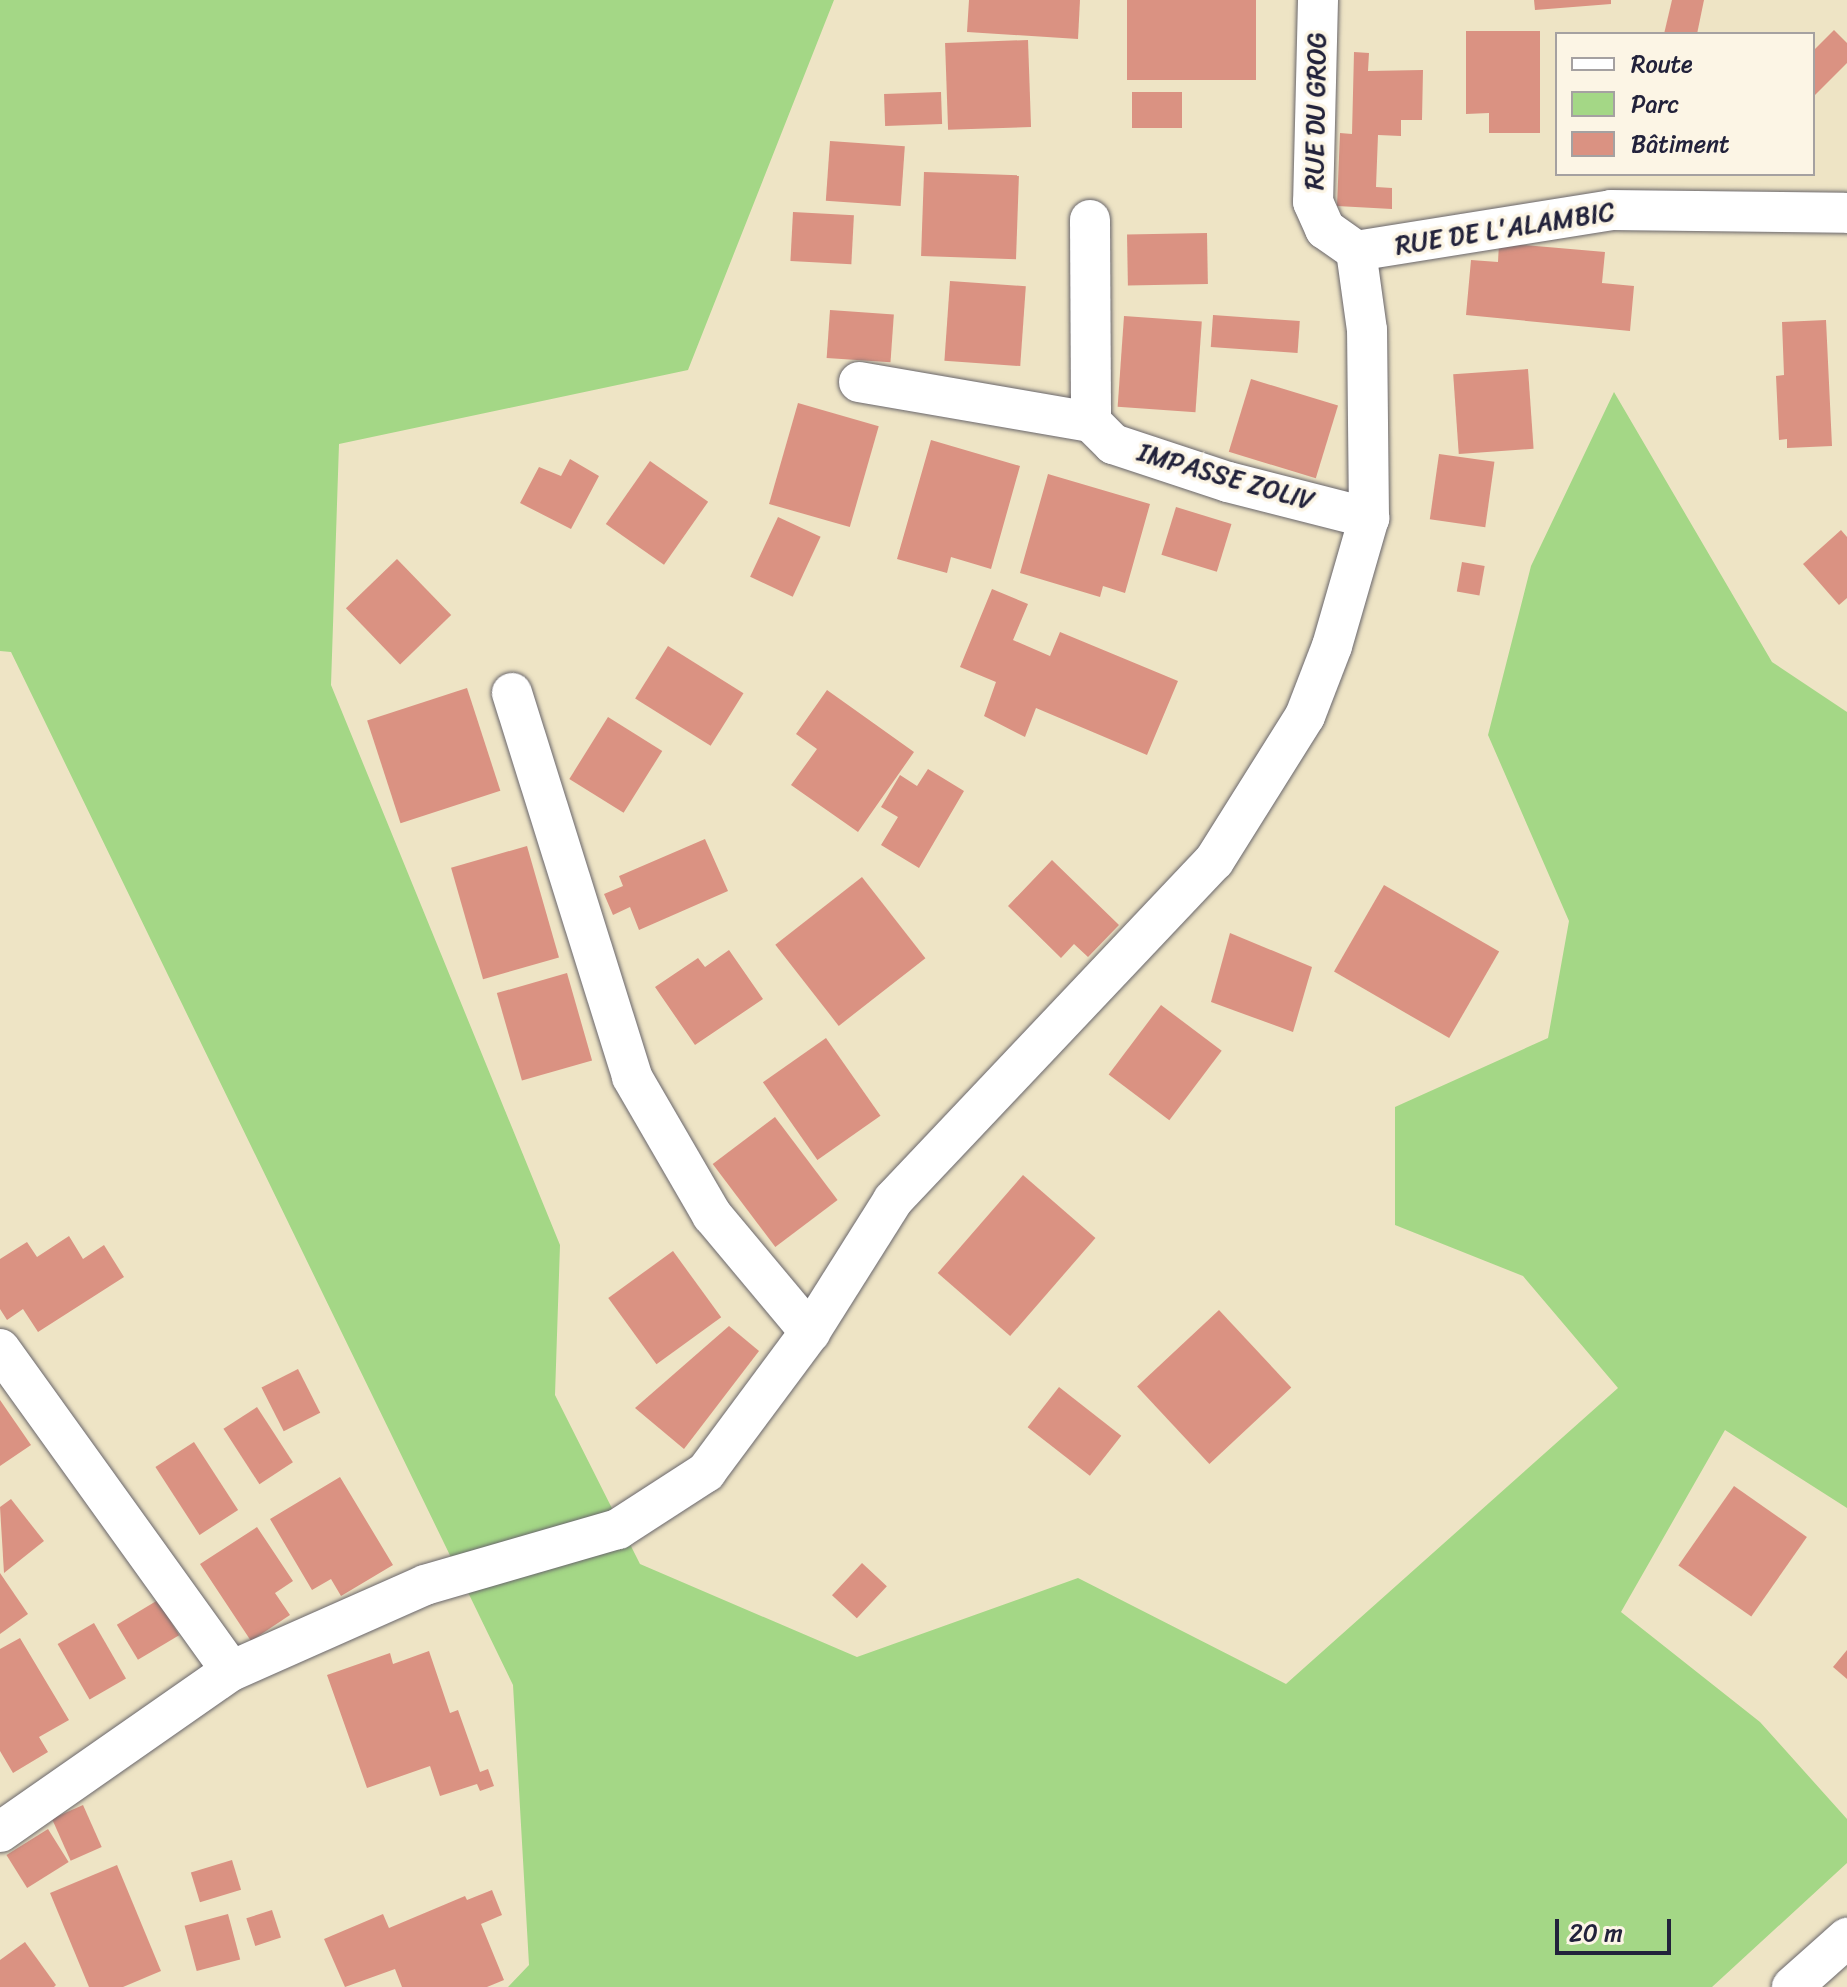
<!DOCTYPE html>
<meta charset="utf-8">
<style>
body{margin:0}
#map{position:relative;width:1847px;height:1987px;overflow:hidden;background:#eee4c5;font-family:Sriracha,sans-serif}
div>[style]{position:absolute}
.green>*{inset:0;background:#a4d786}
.building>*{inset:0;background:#da9282;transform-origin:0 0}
.roads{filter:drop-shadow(0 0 2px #69666b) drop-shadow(0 0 2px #69666b)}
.street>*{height:40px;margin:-20px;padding:0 20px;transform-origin:20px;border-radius:20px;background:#fff}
span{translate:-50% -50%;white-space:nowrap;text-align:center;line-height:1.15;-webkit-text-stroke:7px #fcf5e5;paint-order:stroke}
.street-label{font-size:26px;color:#22223b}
.legend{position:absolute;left:1555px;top:32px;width:260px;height:144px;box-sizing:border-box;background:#fcf5e5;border:2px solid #a5a1a1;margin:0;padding:10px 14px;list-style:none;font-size:24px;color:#22223b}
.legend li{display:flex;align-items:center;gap:16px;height:40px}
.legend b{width:40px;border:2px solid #a5a1a1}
.scale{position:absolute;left:1555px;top:1919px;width:116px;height:36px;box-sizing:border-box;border:4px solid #22223b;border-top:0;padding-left:10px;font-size:24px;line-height:28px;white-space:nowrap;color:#22223b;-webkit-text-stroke:6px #fcf5e5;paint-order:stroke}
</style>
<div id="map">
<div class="green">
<i style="clip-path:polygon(0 0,834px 0,688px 370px,339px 444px,331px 685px,560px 1245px,555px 1395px,640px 1564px,857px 1657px,1078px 1578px,1286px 1684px,1618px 1388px,1523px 1276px,1395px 1225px,1395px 1107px,1548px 1038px,1569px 921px,1488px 735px,1531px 566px,1614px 392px,1772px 662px,1847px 712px,1847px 1508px,1725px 1430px,1621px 1612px,1760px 1722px,1847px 1819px,1847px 1863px,1712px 1987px,508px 1987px,529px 1965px,513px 1685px,11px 652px,0 651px)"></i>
</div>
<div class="building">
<i style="clip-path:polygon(969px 0,1080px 0,1078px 39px,967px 32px)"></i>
<i style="left:1127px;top:0;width:129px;height:80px"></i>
<i style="clip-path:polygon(1534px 0,1611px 0,1611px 4px,1535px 10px)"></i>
<i style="clip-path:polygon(1672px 0,1704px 0,1697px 34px,1664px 34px)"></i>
<i style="clip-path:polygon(1834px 30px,1847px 43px,1847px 63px,1813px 97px,1813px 51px)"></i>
<i style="clip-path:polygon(1466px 31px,1540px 31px,1540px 133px,1489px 133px,1489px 113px,1466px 114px)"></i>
<i style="left:1028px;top:40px;width:87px;height:83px;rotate:88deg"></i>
<i style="clip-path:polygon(1354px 52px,1369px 53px,1368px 71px,1423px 70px,1422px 120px,1401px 120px,1401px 136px,1378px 135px,1376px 187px,1392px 188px,1392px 209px,1337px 206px,1340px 133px,1352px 134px)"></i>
<i style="left:941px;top:92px;width:32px;height:57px;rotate:88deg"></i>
<i style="left:1132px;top:92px;width:50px;height:36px"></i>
<i style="left:830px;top:141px;width:75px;height:60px;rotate:4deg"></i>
<i style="left:924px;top:172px;width:95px;height:84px;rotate:2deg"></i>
<i style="left:793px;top:212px;width:61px;height:49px;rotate:3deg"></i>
<i style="left:1207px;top:233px;width:51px;height:80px;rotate:89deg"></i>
<i style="clip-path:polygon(1499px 243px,1605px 252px,1602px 283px,1634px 286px,1630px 331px,1466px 315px,1471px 260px,1498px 262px)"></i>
<i style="left:950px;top:281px;width:76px;height:80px;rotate:4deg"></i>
<i style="left:830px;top:310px;width:64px;height:48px;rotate:4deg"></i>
<i style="left:1213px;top:315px;width:87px;height:32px;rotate:4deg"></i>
<i style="left:1124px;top:316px;width:78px;height:91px;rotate:4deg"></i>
<i style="clip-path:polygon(1826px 320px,1832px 446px,1787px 448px,1787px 439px,1779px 440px,1776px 376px,1784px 375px,1782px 322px)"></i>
<i style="left:1528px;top:369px;width:80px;height:75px;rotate:86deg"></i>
<i style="left:1251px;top:379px;width:91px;height:76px;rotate:17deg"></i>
<i style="left:798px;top:403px;width:84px;height:105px;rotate:16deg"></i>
<i style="clip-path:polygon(931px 440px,1020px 466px,991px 569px,951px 557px,947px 573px,897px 559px)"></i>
<i style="left:1439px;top:454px;width:56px;height:66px;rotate:8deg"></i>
<i style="clip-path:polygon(570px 459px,599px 476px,571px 529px,520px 503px,539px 467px,561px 476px)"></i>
<i style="left:650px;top:461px;width:71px;height:77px;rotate:35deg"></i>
<i style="clip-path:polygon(1048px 474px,1150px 504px,1125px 593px,1103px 586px,1100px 597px,1020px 573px)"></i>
<i style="left:1176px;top:507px;width:58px;height:50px;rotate:17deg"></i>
<i style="left:778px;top:517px;width:47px;height:66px;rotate:25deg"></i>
<i style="clip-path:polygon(1841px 530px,1847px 537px,1847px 598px,1839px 605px,1803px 564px)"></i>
<i style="left:397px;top:559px;width:78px;height:71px;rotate:46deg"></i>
<i style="left:1462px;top:562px;width:23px;height:30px;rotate:10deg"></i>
<i style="clip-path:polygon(992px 589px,1028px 604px,1013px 640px,1050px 656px,1060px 632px,1178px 681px,1147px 755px,1036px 708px,1025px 737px,984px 716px,996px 682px,960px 667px)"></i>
<i style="left:668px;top:646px;width:89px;height:62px;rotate:32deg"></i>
<i style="left:467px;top:688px;width:108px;height:105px;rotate:72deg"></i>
<i style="clip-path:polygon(827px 690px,914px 752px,858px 832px,791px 785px,817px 749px,796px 734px)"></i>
<i style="left:608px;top:717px;width:64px;height:73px;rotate:32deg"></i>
<i style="clip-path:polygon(928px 769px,964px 791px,919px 868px,881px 845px,898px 817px,881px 807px,900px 775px,917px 786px)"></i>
<i style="clip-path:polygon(705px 839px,728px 891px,639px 930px,630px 907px,613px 915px,604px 894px,623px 886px,619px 876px)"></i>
<i style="left:527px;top:846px;width:116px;height:79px;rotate:74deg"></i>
<i style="clip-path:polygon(1052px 860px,1119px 925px,1088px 957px,1074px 944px,1061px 958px,1008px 906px)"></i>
<i style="left:862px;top:877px;width:103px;height:110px;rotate:52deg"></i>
<i style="left:1384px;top:885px;width:133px;height:100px;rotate:30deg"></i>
<i style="clip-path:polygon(1230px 933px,1312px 967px,1293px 1032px,1211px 1002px)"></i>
<i style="clip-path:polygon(729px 950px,763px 999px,695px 1045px,655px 987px,698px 958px,705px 967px)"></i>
<i style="left:567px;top:973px;width:91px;height:73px;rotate:74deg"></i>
<i style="left:1161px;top:1005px;width:76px;height:87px;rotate:37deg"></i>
<i style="left:826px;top:1038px;width:95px;height:77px;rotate:55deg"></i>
<i style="left:775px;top:1117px;width:104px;height:78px;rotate:53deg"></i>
<i style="left:1023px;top:1175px;width:96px;height:130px;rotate:41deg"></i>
<i style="clip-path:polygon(69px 1236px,83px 1259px,104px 1245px,124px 1277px,38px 1332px,23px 1309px,7px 1320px,0 1309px,0 1259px,27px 1242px,37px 1257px)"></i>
<i style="left:673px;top:1251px;width:82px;height:80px;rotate:54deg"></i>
<i style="left:1219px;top:1310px;width:106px;height:112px;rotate:47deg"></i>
<i style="clip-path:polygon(729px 1326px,759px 1351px,684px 1449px,635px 1408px)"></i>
<i style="left:298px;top:1369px;width:49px;height:41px;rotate:63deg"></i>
<i style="left:1059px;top:1387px;width:79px;height:51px;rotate:38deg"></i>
<i style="clip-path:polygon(0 1400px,31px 1445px,0 1466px)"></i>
<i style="left:257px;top:1407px;width:66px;height:40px;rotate:57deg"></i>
<i style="left:194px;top:1442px;width:81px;height:46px;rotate:57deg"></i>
<i style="clip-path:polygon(340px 1477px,393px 1565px,341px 1596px,331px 1579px,312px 1590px,270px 1519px)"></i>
<i style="left:1734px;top:1486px;width:89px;height:97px;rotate:35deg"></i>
<i style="clip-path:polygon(11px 1499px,44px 1541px,4px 1573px,0 1507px)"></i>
<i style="clip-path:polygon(257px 1527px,293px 1581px,275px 1593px,290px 1615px,251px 1641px,200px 1564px)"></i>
<i style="left:862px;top:1563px;width:34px;height:44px;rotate:43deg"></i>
<i style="clip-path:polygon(0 1573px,28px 1614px,0 1634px)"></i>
<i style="left:158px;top:1600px;width:41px;height:48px;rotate:59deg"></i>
<i style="left:94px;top:1623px;width:64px;height:42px;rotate:60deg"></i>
<i style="clip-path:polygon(20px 1638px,69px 1720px,39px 1737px,48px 1752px,13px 1773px,0 1751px,0 1649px)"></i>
<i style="clip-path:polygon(1847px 1650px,1847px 1679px,1833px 1667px)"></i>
<i style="clip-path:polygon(429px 1651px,450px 1713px,458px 1710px,480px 1772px,488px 1769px,494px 1786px,480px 1791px,477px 1784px,440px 1796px,430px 1766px,367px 1788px,327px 1675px,390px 1653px,393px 1664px)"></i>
<i style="left:83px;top:1805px;width:46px;height:34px;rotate:66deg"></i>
<i style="left:48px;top:1829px;width:39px;height:49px;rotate:58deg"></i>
<i style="left:232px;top:1860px;width:31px;height:43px;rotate:73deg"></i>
<i style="clip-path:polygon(117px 1865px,161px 1971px,123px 1987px,89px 1987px,50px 1893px)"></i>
<i style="clip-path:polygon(492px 1890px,502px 1915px,481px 1924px,504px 1980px,487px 1987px,402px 1987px,395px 1969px,345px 1987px,324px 1939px,383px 1914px,389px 1928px,465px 1896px,467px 1900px)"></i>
<i style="left:272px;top:1910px;width:29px;height:27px;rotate:72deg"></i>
<i style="left:228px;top:1914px;width:47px;height:45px;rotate:75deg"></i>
<i style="clip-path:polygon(25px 1942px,56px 1985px,54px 1987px,0 1987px,0 1960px)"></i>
</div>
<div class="roads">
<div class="street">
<i style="left:1318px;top:0;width:202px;rotate:91.4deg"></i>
<i style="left:1313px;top:202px;width:30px;rotate:66deg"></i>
<i style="left:1325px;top:229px;width:38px;rotate:35deg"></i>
<i style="left:1090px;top:220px;width:202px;rotate:89.7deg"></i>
<i style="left:1356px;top:251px;width:258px;rotate:-9.1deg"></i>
<i style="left:1611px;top:210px;width:236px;rotate:0.7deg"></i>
<i style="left:859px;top:382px;width:235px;rotate:9.8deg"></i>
<i style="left:1091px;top:422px;width:31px;rotate:45deg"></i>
<i style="left:1113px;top:444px;width:121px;rotate:18.3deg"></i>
<i style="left:1228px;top:482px;width:146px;rotate:14.3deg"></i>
<i style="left:512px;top:693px;width:402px;rotate:72.6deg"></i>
<i style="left:632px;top:1077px;width:160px;rotate:59.9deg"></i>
<i style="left:712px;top:1215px;width:153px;rotate:50.1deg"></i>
<i style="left:0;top:1349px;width:396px;rotate:54.3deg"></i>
<i style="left:0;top:1832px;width:282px;rotate:-34.9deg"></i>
<i style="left:231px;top:1671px;width:212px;rotate:-23.9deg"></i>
<i style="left:425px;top:1585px;width:201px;rotate:-16.2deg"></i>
<i style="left:618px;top:1529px;width:105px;rotate:-32.9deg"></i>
<i style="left:706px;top:1472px;width:174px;rotate:-53.4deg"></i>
<i style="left:810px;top:1332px;width:156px;rotate:-57.8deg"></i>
<i style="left:893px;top:1200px;width:467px;rotate:-46.6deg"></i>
<i style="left:1214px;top:861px;width:171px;rotate:-57.9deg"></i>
<i style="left:1305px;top:716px;width:75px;rotate:-68.9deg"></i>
<i style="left:1332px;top:646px;width:133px;rotate:-73.9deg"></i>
<i style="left:1369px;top:518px;width:188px;rotate:-90.6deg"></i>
<i style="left:1367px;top:330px;width:80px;rotate:-97.9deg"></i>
<i style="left:1792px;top:1987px;width:74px;rotate:-41.7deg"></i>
</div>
</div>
<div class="street-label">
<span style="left:1316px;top:111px;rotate:-89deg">RUE DU GROG</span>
<span style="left:1505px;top:229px;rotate:-9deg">RUE DE L'ALAMBIC</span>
<span style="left:1226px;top:477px;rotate:16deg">IMPASSE ZOLIV</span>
</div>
<ul class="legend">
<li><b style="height:10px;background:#fff"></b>Route</li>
<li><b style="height:22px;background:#a4d786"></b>Parc</li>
<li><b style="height:22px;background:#da9282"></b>Bâtiment</li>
</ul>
<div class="scale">20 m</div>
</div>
